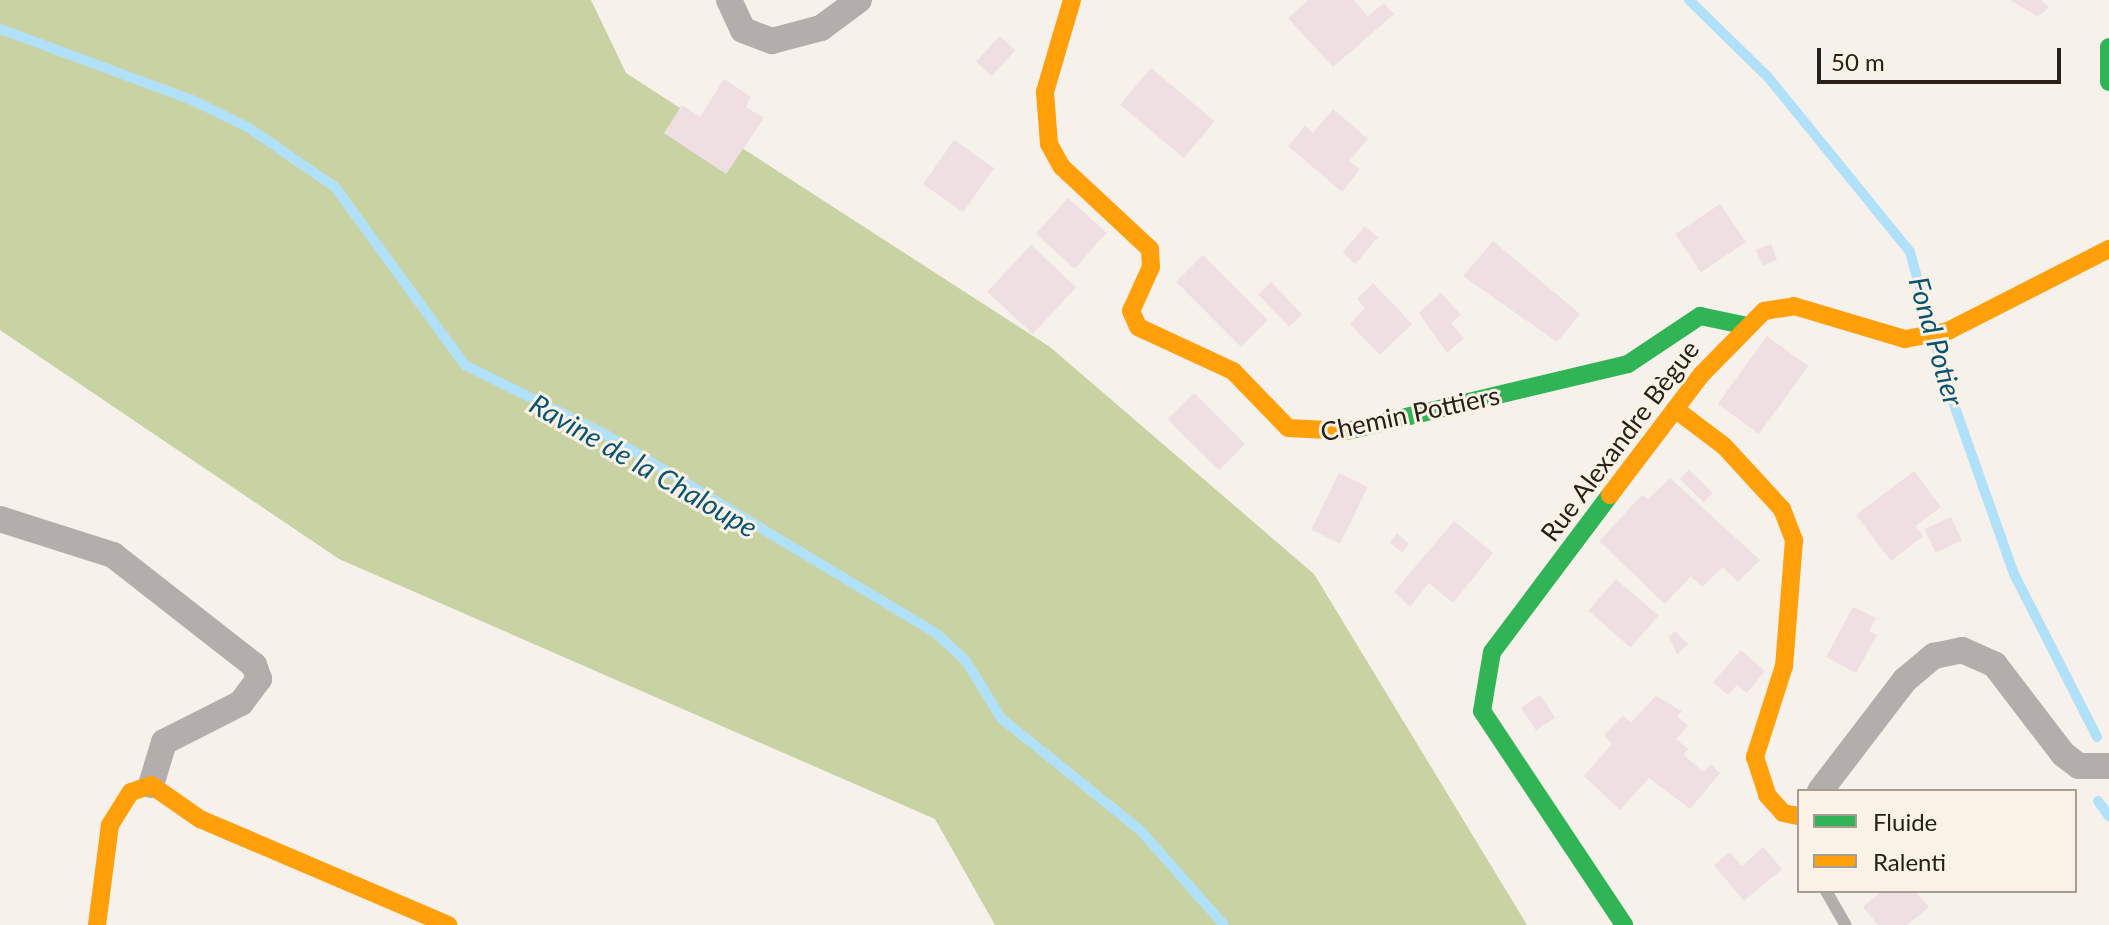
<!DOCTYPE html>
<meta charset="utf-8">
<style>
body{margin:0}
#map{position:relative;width:2109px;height:925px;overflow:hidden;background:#f6f1eb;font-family:Lato,sans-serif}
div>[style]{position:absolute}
.forest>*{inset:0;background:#c9d2a3}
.stream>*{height:10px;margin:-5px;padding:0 5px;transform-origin:5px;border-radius:5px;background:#b1e1f8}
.building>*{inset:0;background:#efdfe3;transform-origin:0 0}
.lane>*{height:12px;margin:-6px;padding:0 6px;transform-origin:6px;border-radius:6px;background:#b3adab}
.street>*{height:26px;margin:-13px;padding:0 13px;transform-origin:13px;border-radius:13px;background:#b3adab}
.fast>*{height:18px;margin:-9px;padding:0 9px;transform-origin:9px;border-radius:9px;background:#30b455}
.slow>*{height:18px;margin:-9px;padding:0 9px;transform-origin:9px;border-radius:9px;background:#ff9f0a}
span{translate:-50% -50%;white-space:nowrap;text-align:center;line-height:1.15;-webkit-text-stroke:6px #fbf2e7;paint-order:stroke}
.street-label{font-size:26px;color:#292116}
.water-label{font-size:28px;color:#075573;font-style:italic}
.legend{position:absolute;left:1797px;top:789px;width:280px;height:104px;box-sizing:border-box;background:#fbf2e7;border:2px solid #a79e93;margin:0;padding:10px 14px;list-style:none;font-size:24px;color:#292116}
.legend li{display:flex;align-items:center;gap:16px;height:40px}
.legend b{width:40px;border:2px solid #a79e93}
.scale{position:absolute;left:1817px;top:48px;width:244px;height:36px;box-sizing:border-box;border:4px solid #292116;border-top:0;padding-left:10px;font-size:24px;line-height:28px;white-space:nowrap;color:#292116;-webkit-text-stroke:6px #fbf2e7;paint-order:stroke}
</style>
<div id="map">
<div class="forest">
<i style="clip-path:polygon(0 0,591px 0,626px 73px,1050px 347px,1314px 574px,1527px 925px,995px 925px,935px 819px,339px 559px,0 330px)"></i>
</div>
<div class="stream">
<i style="left:1689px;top:0;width:110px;rotate:44.3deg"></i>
<i style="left:1768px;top:77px;width:225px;rotate:50.9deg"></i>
<i style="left:1910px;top:252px;width:135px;rotate:74.5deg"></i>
<i style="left:1946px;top:382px;width:204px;rotate:70.5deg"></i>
<i style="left:2014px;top:574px;width:183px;rotate:63deg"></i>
<i style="left:0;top:29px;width:205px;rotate:20.3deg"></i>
<i style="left:192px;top:100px;width:64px;rotate:26.2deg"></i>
<i style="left:249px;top:128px;width:104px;rotate:34.5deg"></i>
<i style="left:335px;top:187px;width:220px;rotate:53.9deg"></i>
<i style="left:465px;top:365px;width:157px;rotate:26.4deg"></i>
<i style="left:606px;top:435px;width:386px;rotate:31deg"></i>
<i style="left:937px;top:634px;width:40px;rotate:43deg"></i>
<i style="left:966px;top:661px;width:67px;rotate:58.4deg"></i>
<i style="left:1001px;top:718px;width:179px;rotate:38.9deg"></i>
<i style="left:1140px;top:830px;width:127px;rotate:48.5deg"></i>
<i style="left:2098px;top:801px;width:19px;rotate:54deg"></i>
</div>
<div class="building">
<i style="clip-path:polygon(1308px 0,1353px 0,1368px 16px,1384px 3px,1394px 14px,1333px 67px,1288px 18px)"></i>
<i style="clip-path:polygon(2010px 0,2041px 0,2049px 7px,2038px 17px)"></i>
<i style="left:1000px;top:36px;width:21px;height:35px;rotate:43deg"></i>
<i style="left:1151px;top:68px;width:83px;height:48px;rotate:40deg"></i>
<i style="clip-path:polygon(724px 79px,751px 97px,746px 107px,764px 118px,726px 174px,664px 133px,682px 105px,700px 117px)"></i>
<i style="clip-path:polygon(1333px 109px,1368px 139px,1349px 161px,1360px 169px,1342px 192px,1288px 146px,1305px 126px,1313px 133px)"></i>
<i style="left:954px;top:140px;width:49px;height:54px;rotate:35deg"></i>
<i style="left:1068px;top:198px;width:52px;height:48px;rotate:42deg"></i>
<i style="left:1720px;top:204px;width:46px;height:54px;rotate:56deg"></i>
<i style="left:1365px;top:226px;width:17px;height:35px;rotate:40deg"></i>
<i style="clip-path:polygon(1493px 241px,1580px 314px,1557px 342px,1463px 276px)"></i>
<i style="left:1771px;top:244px;width:17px;height:16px;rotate:69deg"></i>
<i style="left:1031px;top:245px;width:62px;height:64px;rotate:43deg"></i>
<i style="left:1203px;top:255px;width:92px;height:38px;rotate:45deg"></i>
<i style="left:1271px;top:282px;width:45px;height:18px;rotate:46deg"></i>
<i style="clip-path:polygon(1373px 283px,1412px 324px,1380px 355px,1350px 324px,1365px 308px,1357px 299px)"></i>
<i style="clip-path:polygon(1441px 293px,1461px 315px,1451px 323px,1464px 338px,1447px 353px,1419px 313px)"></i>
<i style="left:1767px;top:336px;width:51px;height:84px;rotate:36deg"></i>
<i style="left:1194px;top:393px;width:72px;height:37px;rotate:45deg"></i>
<i style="left:1689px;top:470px;width:33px;height:13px;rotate:44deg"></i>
<i style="clip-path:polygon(1914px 471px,1941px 507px,1915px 526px,1923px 536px,1891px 561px,1856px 515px)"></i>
<i style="left:1339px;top:473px;width:32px;height:63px;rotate:26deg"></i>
<i style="clip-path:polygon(1670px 478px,1760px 560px,1738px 582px,1723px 567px,1702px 587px,1691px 576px,1665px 604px,1599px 541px,1642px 495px,1648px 499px)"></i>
<i style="left:1951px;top:517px;width:26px;height:29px;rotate:65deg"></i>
<i style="clip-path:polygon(1454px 521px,1493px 553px,1453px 603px,1429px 583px,1410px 607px,1394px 592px)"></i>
<i style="clip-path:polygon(1397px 533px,1409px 544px,1402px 552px,1390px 543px)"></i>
<i style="left:1616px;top:579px;width:56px;height:42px;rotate:41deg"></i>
<i style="clip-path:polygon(1853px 607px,1876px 618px,1869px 631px,1877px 635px,1856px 673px,1826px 657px)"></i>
<i style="clip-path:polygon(1675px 631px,1688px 644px,1677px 655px,1669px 637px)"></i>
<i style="clip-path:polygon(1741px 650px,1765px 671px,1747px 693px,1737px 685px,1728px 695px,1713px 682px)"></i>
<i style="left:1540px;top:695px;width:27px;height:23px;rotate:56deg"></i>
<i style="clip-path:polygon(1656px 696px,1682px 711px,1677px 716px,1688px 726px,1676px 739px,1688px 749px,1683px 754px,1703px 772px,1711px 764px,1720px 773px,1690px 809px,1649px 778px,1620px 810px,1584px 776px,1612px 744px,1604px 735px,1623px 715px,1631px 722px)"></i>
<i style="clip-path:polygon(1763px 847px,1782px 869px,1744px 901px,1714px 865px,1730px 852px,1742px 866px)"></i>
<i style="clip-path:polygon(1882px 891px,1915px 891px,1929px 907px,1907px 925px,1878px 925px,1863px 907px)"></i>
</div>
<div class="lane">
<i style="left:1826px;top:891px;width:39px;rotate:60deg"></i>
</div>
<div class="street">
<i style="left:729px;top:0;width:33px;rotate:65deg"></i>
<i style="left:743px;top:30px;width:31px;rotate:21deg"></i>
<i style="left:772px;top:41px;width:51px;rotate:-14.9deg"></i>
<i style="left:821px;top:28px;width:47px;rotate:-36.4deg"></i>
<i style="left:0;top:519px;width:119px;rotate:17.7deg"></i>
<i style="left:113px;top:555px;width:179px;rotate:38deg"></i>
<i style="left:254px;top:665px;width:15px;rotate:70deg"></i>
<i style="left:259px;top:679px;width:30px;rotate:127deg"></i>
<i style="left:241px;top:703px;width:86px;rotate:153.1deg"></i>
<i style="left:164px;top:742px;width:45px;rotate:106.8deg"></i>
<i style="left:1820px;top:791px;width:140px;rotate:-52.6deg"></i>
<i style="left:1905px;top:680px;width:38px;rotate:-40deg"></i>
<i style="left:1934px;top:656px;width:29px;rotate:-12deg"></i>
<i style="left:1962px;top:650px;width:36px;rotate:24deg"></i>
<i style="left:1995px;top:665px;width:112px;rotate:52.6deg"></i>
<i style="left:2063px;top:754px;width:20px;rotate:37deg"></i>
<i style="left:2079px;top:766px;width:30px"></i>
</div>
<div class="fast">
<i style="left:2109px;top:47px;width:35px;rotate:90deg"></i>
<i style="left:1347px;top:431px;width:289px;rotate:-13.4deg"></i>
<i style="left:1628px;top:364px;width:87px;rotate:-33.7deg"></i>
<i style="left:1700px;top:316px;width:44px;rotate:11.8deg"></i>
<i style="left:1610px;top:495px;width:196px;rotate:126.9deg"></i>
<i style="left:1492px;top:652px;width:60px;rotate:99.6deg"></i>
<i style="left:1482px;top:711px;width:257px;rotate:56.4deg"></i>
</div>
<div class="slow">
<i style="left:1072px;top:0;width:96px;rotate:106.4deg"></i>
<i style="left:1045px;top:92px;width:52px;rotate:85.6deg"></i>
<i style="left:1049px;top:144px;width:26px;rotate:61deg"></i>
<i style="left:1062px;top:167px;width:120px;rotate:43deg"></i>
<i style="left:1150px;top:249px;width:18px;rotate:87deg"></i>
<i style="left:1151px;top:267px;width:48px;rotate:114.4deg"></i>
<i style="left:1131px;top:311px;width:17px;rotate:66deg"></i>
<i style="left:1138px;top:327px;width:105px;rotate:24.9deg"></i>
<i style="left:1233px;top:371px;width:79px;rotate:46deg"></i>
<i style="left:1288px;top:428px;width:59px;rotate:2.9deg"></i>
<i style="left:1675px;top:409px;width:61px;rotate:37.1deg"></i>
<i style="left:1724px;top:446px;width:86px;rotate:47.4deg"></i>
<i style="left:1782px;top:509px;width:33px;rotate:69deg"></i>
<i style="left:1794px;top:540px;width:126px;rotate:94.5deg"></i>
<i style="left:1784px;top:666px;width:96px;rotate:107.7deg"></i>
<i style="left:1755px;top:757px;width:40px;rotate:72deg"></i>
<i style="left:1767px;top:795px;width:24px;rotate:48deg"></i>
<i style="left:1783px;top:813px;width:16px;rotate:11deg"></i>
<i style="left:1610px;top:495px;width:152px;rotate:-52.8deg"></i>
<i style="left:1702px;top:374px;width:88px;rotate:-45.5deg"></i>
<i style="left:1764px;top:311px;width:30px;rotate:-9deg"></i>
<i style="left:1794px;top:306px;width:116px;rotate:16.6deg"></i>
<i style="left:1905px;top:339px;width:44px;rotate:-10.5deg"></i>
<i style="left:1948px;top:331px;width:181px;rotate:-27deg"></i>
<i style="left:97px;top:925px;width:101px;rotate:-82.6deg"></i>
<i style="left:110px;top:825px;width:39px;rotate:-58deg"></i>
<i style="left:131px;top:792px;width:21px;rotate:-19deg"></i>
<i style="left:151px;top:785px;width:60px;rotate:34.8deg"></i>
<i style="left:200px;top:819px;width:270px;rotate:23.1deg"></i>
</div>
<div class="street-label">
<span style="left:1410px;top:414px;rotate:-12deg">Chemin Pottiers</span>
<span style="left:1620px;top:441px;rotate:-53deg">Rue Alexandre Bègue</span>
</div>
<div class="water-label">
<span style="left:1937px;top:341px;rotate:74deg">Fond Potier</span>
<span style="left:644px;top:465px;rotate:30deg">Ravine de la Chaloupe</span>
</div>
<ul class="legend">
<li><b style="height:10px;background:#30b455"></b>Fluide</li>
<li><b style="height:10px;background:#ff9f0a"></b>Ralenti</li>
</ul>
<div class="scale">50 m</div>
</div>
